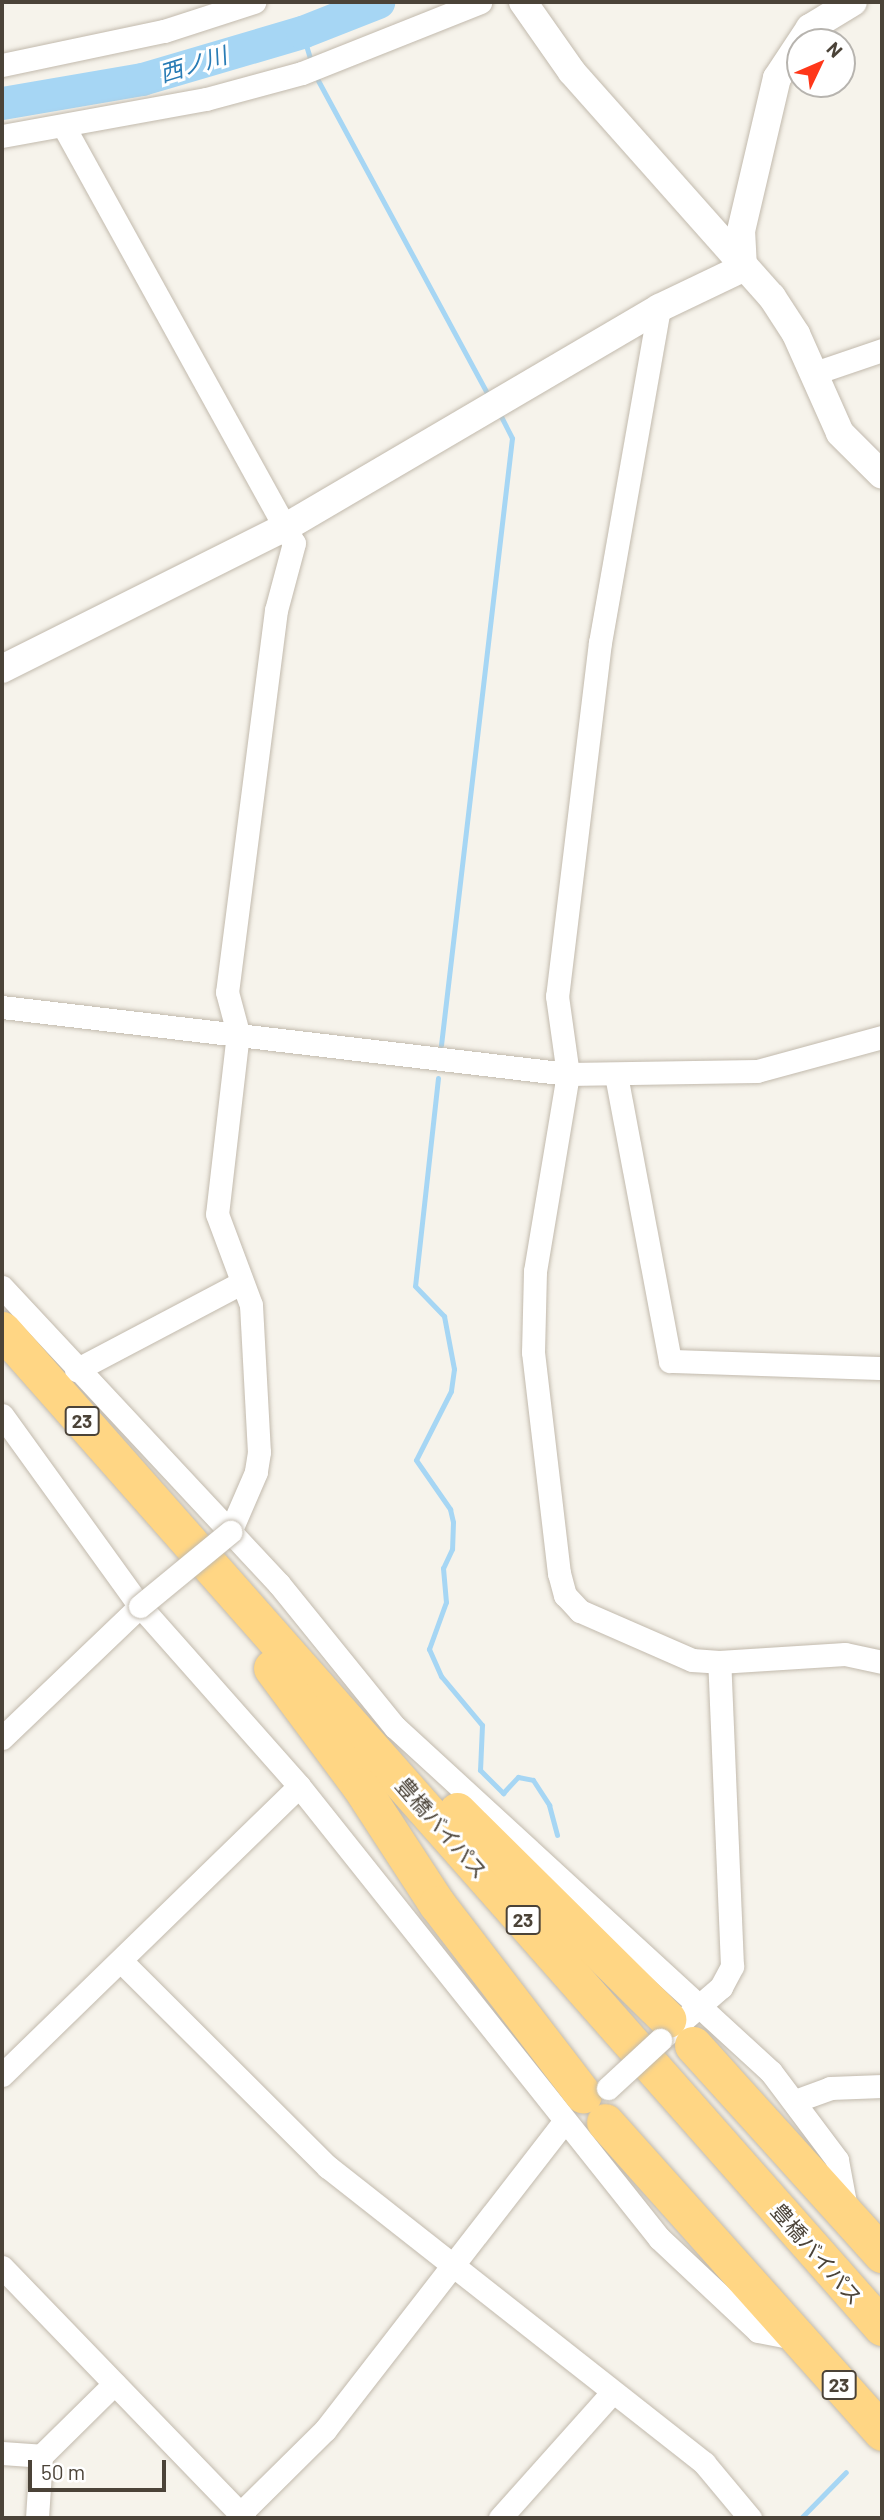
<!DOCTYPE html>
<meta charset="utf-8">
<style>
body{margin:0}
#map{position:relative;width:884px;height:2520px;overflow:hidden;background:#f6f3eb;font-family:Barlow,"Noto Sans JP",sans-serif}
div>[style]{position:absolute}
.stream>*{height:5px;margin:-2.5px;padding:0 2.5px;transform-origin:2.5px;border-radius:2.5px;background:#a6d6f4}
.river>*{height:33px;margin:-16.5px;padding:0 16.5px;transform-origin:16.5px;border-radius:16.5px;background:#a6d6f4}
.roads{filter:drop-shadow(0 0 2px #c2baad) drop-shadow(0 0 2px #c2baad)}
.minor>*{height:23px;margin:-11.5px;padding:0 11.5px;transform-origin:11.5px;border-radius:11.5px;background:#fff}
.tertiary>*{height:28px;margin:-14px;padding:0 14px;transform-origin:14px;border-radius:14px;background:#fff}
.trunk>*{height:37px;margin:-18.5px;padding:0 18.5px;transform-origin:18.5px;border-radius:18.5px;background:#ffd684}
.bridges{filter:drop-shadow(0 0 2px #c2baad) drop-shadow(0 0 2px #c2baad)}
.minor-bridge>*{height:23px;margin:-11.5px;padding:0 11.5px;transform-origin:11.5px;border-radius:11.5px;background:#fff}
span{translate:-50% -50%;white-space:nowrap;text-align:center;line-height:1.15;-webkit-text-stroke:6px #fff;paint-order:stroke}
.shield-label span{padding:2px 5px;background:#fff;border:2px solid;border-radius:5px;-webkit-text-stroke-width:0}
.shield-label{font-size:19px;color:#4b4338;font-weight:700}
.street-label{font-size:21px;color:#4b4338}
.water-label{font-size:23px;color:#297cb5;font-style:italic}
.frame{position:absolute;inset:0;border:4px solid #4b4338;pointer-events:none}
.north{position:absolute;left:786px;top:28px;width:70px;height:70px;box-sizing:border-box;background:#fff;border:2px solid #b7b4af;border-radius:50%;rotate:46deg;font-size:19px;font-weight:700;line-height:28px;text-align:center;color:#4b4338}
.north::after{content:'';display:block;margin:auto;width:24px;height:32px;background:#ff3719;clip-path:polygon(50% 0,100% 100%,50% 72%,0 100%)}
.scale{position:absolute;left:28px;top:2460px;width:138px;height:32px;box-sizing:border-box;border:4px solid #4b4338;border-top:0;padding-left:9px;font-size:21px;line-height:24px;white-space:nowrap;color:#4b4338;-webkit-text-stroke:5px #fff;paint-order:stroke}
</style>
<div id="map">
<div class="stream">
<i style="left:302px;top:32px;width:34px;rotate:73deg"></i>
<i style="left:314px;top:73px;width:367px;rotate:61.6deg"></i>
<i style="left:441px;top:1045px;width:611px;rotate:-83.33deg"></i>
<i style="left:512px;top:438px;width:25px;rotate:-117deg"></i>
<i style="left:438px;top:1078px;width:209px;rotate:96.3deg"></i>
<i style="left:415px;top:1286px;width:42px;rotate:46deg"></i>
<i style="left:444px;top:1316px;width:54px;rotate:79.3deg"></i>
<i style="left:454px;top:1369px;width:22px;rotate:98deg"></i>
<i style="left:451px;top:1391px;width:77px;rotate:116.9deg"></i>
<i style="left:416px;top:1460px;width:60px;rotate:55.2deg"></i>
<i style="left:450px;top:1509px;width:13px;rotate:77deg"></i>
<i style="left:453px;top:1522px;width:27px;rotate:92deg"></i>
<i style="left:452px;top:1549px;width:21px;rotate:115deg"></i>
<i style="left:443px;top:1568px;width:34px;rotate:85deg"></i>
<i style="left:446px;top:1602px;width:50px;rotate:109.9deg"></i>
<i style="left:429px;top:1649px;width:30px;rotate:66deg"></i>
<i style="left:441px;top:1676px;width:64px;rotate:50.1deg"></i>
<i style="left:482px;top:1725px;width:45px;rotate:92.5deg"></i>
<i style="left:480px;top:1770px;width:33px;rotate:45deg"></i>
<i style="left:503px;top:1793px;width:22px;rotate:-47deg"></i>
<i style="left:518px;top:1777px;width:15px;rotate:11deg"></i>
<i style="left:533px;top:1780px;width:30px;rotate:57deg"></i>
<i style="left:549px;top:1805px;width:31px;rotate:75deg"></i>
<i style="left:801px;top:2518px;width:64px;rotate:-45.6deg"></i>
</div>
<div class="river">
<i style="left:2px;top:103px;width:142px;rotate:-9.7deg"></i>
<i style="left:142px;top:79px;width:167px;rotate:-16.4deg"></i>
<i style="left:302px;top:32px;width:82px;rotate:-21.5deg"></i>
</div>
<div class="roads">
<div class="minor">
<i style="left:2px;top:65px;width:166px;rotate:-11.9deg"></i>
<i style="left:164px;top:31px;width:95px;rotate:-17.9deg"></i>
<i style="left:64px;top:127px;width:475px;rotate:61.1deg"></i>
<i style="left:294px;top:543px;width:69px;rotate:105deg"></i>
<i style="left:276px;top:610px;width:385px;rotate:97.3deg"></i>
<i style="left:227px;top:992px;width:42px;rotate:75deg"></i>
<i style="left:238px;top:1033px;width:182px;rotate:96.6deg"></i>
<i style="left:217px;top:1214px;width:97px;rotate:69.5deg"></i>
<i style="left:251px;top:1305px;width:147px;rotate:86.9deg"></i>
<i style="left:259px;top:1452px;width:20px;rotate:99deg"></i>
<i style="left:256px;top:1472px;width:65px;rotate:113.4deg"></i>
<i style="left:2px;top:136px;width:207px;rotate:-10.3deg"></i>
<i style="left:206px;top:99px;width:99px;rotate:-15.2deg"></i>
<i style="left:302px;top:73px;width:192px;rotate:-21.7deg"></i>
<i style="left:659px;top:308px;width:339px;rotate:100deg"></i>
<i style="left:600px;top:642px;width:357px;rotate:96.9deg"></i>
<i style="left:557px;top:996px;width:79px;rotate:82deg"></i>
<i style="left:568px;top:1074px;width:200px;rotate:99.5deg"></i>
<i style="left:535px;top:1271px;width:81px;rotate:91.4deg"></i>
<i style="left:533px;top:1352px;width:223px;rotate:83.3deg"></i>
<i style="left:559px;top:1573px;width:23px;rotate:75deg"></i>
<i style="left:565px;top:1595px;width:22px;rotate:47deg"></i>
<i style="left:580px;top:1611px;width:122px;rotate:23.6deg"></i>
<i style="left:692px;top:1660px;width:27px;rotate:4deg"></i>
<i style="left:719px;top:1662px;width:126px;rotate:-3.6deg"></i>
<i style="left:845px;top:1654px;width:38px;rotate:12deg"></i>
<i style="left:812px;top:374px;width:74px;rotate:-18.9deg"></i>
<i style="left:2px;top:1007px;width:570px;rotate:6.75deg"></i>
<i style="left:568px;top:1074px;width:189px;rotate:-0.9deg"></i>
<i style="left:757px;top:1071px;width:130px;rotate:-15.2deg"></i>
<i style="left:616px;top:1075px;width:291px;rotate:79.3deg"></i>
<i style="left:670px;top:1361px;width:212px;rotate:1.9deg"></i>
<i style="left:2px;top:1287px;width:406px;rotate:47deg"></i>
<i style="left:279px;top:1584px;width:184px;rotate:51deg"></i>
<i style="left:395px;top:1727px;width:510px;rotate:42.54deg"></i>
<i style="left:771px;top:2072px;width:110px;rotate:53.1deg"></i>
<i style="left:837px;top:2160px;width:49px;rotate:79.4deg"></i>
<i style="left:76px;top:1370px;width:187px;rotate:-27.8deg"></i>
<i style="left:2px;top:1415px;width:236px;rotate:54.2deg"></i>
<i style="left:140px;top:1606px;width:240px;rotate:48.5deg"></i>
<i style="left:299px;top:1786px;width:578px;rotate:51.46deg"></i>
<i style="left:659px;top:2238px;width:136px;rotate:43.2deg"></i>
<i style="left:758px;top:2331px;width:38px;rotate:11deg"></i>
<i style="left:2px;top:1738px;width:191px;rotate:-43.7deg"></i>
<i style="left:122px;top:1962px;width:291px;rotate:44.9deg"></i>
<i style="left:328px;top:2167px;width:479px;rotate:38.2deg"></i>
<i style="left:704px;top:2463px;width:72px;rotate:50.1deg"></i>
<i style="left:662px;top:2038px;width:78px;rotate:-40.8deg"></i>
<i style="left:721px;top:1987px;width:24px;rotate:-62deg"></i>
<i style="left:732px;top:1966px;width:304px;rotate:-92.4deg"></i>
<i style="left:2px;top:2075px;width:414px;rotate:-44.2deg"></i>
<i style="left:795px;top:2101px;width:37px;rotate:-20deg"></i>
<i style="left:830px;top:2088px;width:52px;rotate:-2.2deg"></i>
<i style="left:2px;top:2267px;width:349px;rotate:46deg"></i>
<i style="left:2px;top:2453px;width:39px;rotate:4deg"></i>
<i style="left:240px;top:2514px;width:120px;rotate:-44.7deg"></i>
<i style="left:325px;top:2430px;width:388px;rotate:-52.2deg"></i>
<i style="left:37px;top:2518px;width:62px;rotate:-86.3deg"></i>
<i style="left:41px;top:2456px;width:103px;rotate:-44.6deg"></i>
<i style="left:500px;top:2518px;width:166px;rotate:-48.2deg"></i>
</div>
<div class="tertiary">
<i style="left:523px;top:2px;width:85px;rotate:55deg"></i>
<i style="left:572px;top:72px;width:301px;rotate:48.4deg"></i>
<i style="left:772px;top:297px;width:44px;rotate:57deg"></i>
<i style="left:796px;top:334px;width:108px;rotate:66deg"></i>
<i style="left:840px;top:433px;width:59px;rotate:45deg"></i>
<i style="left:743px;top:268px;width:37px;rotate:-93deg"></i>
<i style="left:741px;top:231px;width:157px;rotate:-76.8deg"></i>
<i style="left:777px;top:78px;width:60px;rotate:-56.6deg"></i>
<i style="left:810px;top:28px;width:50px;rotate:-31.2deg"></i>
<i style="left:2px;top:669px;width:318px;rotate:-26.6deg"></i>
<i style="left:286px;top:527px;width:433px;rotate:-30.4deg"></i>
<i style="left:659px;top:308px;width:93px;rotate:-25.5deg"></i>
</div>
<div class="trunk">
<i style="left:2px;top:1330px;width:1330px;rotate:48.57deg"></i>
<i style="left:272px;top:1668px;width:147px;rotate:53.3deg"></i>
<i style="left:360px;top:1786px;width:141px;rotate:56.9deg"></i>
<i style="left:437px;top:1904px;width:240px;rotate:52.5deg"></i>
<i style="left:457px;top:1811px;width:296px;rotate:44.7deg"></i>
<i style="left:693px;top:2045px;width:282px;rotate:47.9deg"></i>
<i style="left:605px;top:2122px;width:416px;rotate:48.2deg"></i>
</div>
</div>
<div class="bridges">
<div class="minor-bridge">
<i style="left:140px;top:1606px;width:117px;rotate:-39.4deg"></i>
<i style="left:608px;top:2088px;width:71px;rotate:-42.7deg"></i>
</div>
</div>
<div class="shield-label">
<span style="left:82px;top:1421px">23</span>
<span style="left:523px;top:1920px">23</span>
<span style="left:839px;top:2385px">23</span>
</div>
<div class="street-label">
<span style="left:442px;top:1828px;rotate:49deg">豊橋バイパス</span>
<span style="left:817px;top:2254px;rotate:49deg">豊橋バイパス</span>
</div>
<div class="water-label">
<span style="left:193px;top:64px;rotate:-17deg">西ノ川</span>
</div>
<div class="frame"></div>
<div class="north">N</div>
<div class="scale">50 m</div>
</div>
